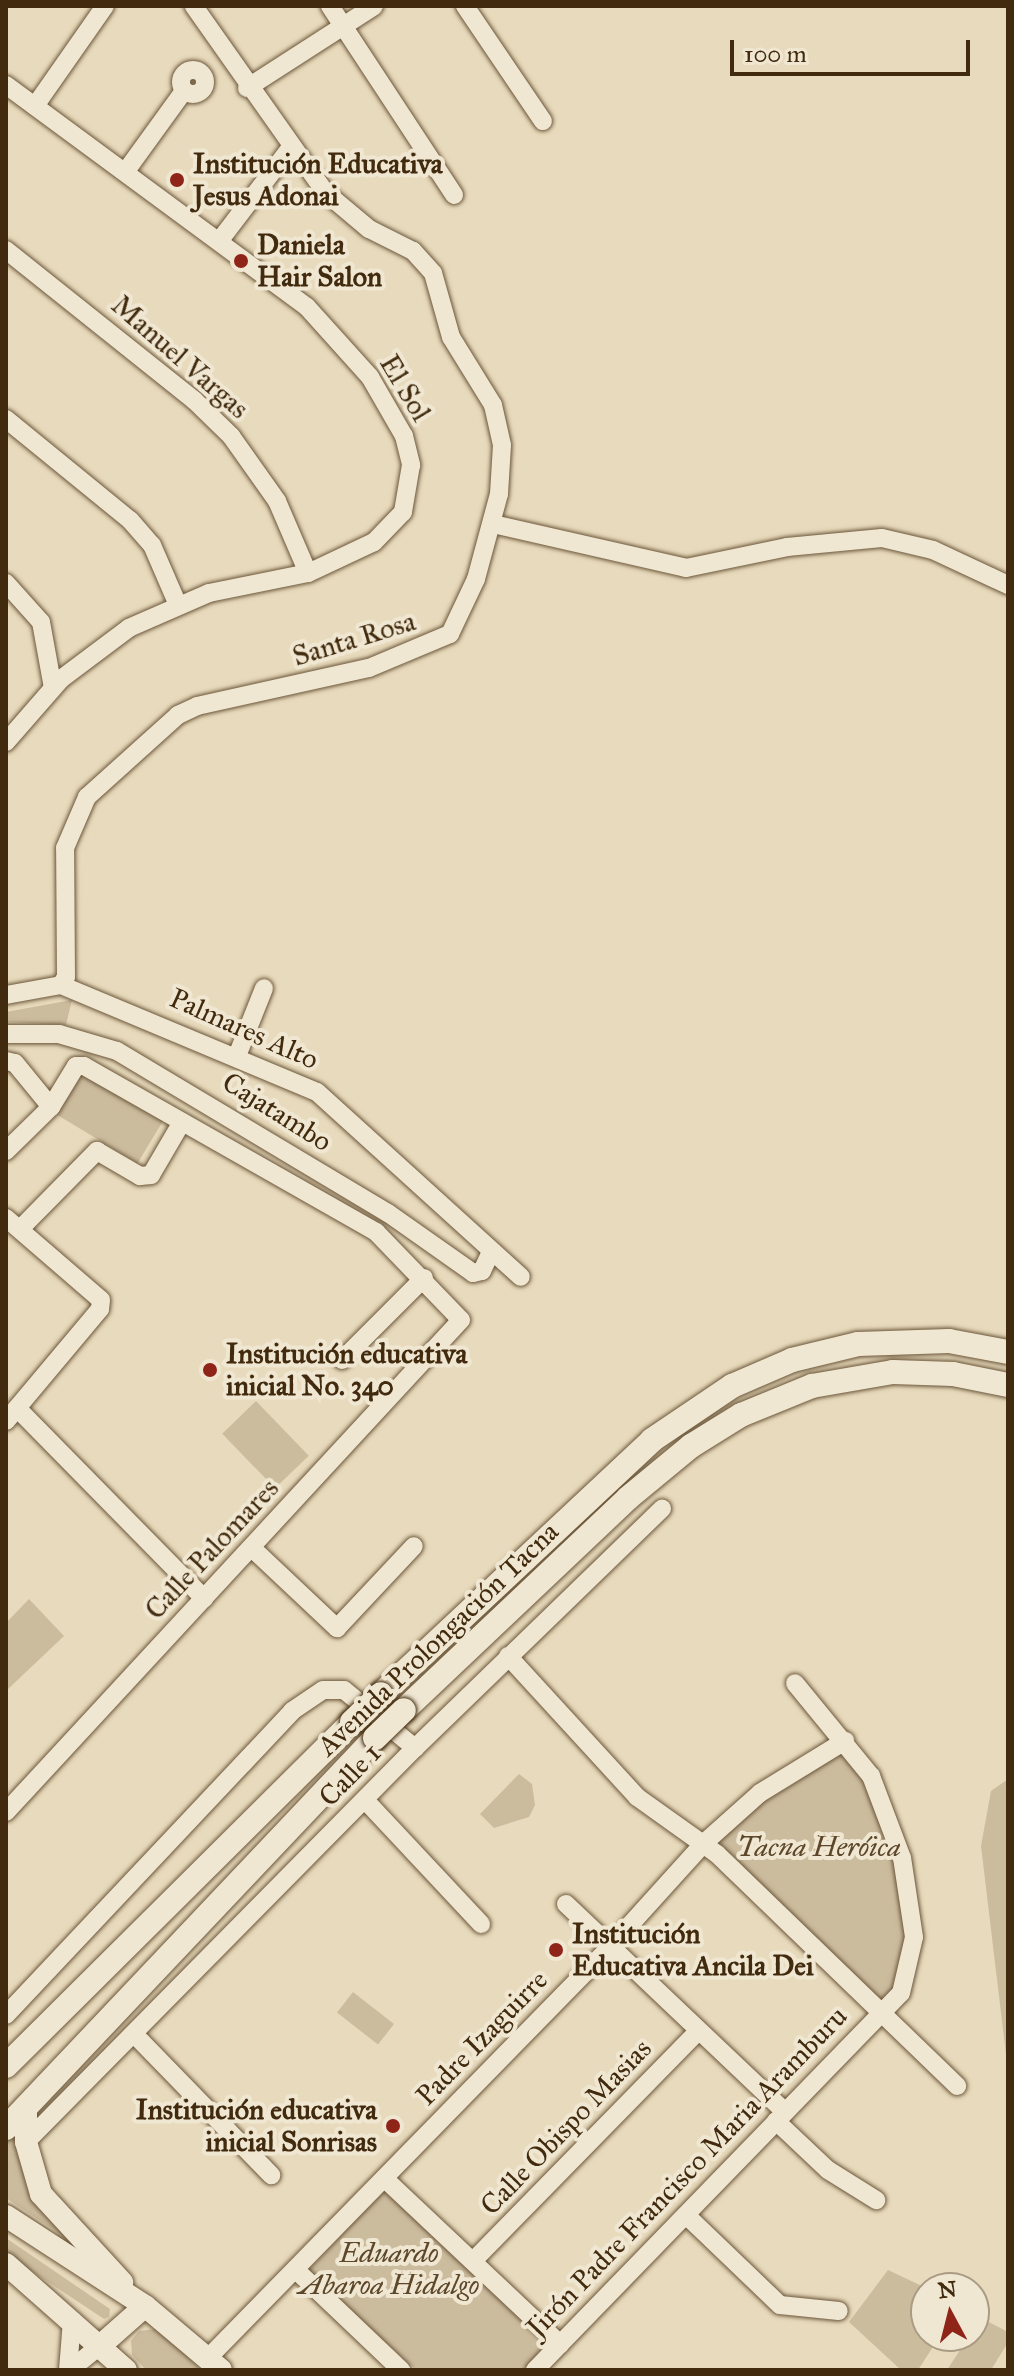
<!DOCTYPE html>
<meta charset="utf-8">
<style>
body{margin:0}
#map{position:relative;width:1014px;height:2376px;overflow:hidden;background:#e8dabc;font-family:"IM FELL Great Primer",serif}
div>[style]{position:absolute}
.green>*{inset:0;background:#ccbc9e;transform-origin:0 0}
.roads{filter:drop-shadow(0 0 2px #6b5639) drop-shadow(0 0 2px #6b5639)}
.minor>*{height:18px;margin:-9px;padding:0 9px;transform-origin:9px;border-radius:9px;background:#f0e7d3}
.minor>.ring{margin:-9px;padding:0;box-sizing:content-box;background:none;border:18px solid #f0e7d3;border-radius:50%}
.tertiary>*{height:22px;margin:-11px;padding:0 11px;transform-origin:11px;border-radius:11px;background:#f0e7d3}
.secondary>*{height:24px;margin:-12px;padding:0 12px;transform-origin:12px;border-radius:12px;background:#f0e7d3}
.bridges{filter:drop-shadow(0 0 2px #412a0d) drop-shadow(0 0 2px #412a0d)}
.secondary-bridge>*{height:24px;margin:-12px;padding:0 12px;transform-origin:12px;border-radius:12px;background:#f0e7d3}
.dots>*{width:22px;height:22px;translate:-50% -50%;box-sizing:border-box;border:4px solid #f0e7d3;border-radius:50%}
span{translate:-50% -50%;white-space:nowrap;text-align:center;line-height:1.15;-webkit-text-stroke:8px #f0e7d3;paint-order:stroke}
.poi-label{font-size:28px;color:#412a0d;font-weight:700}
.left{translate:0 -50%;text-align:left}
.right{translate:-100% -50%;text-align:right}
.street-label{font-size:28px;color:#412a0d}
.park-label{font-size:28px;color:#5d472a;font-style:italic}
.frame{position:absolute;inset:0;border:8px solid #412a0d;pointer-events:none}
.north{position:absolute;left:910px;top:2272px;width:80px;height:80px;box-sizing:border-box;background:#f0e7d3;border:2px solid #aa9b84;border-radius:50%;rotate:353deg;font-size:22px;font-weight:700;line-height:32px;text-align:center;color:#412a0d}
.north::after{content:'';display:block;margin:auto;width:28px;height:36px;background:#8f2418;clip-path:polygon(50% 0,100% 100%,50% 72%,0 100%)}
.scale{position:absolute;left:730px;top:40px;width:240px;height:36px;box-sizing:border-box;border:4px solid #412a0d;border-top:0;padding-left:10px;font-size:24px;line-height:28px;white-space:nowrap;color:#412a0d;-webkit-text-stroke:6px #f0e7d3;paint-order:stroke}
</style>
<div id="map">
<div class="green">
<i style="clip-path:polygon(72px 1000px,66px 1025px,6px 1022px,6px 1012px)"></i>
<i style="left:81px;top:1071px;width:96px;height:50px;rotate:31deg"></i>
<i style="left:256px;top:1401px;width:76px;height:47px;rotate:46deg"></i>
<i style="clip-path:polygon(29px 1599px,64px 1636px,7px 1690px,6px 1623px)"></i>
<i style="clip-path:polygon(844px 1748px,867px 1780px,896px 1860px,907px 1951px,893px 1994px,884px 2003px,713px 1842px,767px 1798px)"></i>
<i style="clip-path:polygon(519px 1774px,532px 1784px,535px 1805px,529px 1817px,494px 1828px,480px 1814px)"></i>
<i style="clip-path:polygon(1008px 1779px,1008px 2071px,981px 1846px,991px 1791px)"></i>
<i style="left:353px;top:1992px;width:52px;height:26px;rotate:38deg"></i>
<i style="clip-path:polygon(16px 2135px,30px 2197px,68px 2239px,6px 2198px,6px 2143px)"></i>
<i style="clip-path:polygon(386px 2187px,553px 2344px,527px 2370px,416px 2370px,307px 2272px)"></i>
<i style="clip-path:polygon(6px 2238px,110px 2309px,109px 2317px,104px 2319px,6px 2254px)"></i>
<i style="clip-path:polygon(888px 2270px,926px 2288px,926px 2336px,940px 2336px,918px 2370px,901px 2370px,849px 2322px)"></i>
<i style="clip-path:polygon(981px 2318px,1008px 2332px,1007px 2344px,991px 2370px,947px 2370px)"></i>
<i style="clip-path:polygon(155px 2329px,162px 2332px,201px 2370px,146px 2370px,132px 2355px,131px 2341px,139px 2331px)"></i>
</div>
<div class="roads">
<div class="minor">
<i style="left:330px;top:6px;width:226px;rotate:56.7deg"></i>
<i style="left:465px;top:6px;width:139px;rotate:55.9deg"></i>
<i class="ring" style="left:181px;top:70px;width:6px;height:6px"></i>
<i style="left:6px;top:85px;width:374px;rotate:36.4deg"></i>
<i style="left:307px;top:307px;width:94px;rotate:48deg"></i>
<i style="left:370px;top:377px;width:68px;rotate:60deg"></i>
<i style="left:404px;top:436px;width:30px;rotate:76deg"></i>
<i style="left:411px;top:465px;width:48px;rotate:99.7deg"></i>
<i style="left:403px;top:512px;width:42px;rotate:134deg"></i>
<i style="left:374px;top:542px;width:73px;rotate:154.8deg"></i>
<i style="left:308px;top:573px;width:101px;rotate:168.6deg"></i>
<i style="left:209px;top:593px;width:87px;rotate:156.4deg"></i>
<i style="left:129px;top:628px;width:85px;rotate:143.1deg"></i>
<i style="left:61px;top:679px;width:84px;rotate:131.1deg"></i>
<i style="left:247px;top:88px;width:151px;rotate:-32.8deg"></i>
<i style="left:35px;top:106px;width:122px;rotate:-55deg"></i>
<i style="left:126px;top:171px;width:99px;rotate:-54.1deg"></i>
<i style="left:220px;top:240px;width:117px;rotate:-52.6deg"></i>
<i style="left:6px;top:250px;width:241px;rotate:38.6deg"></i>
<i style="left:194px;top:400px;width:52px;rotate:44.2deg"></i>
<i style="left:231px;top:436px;width:80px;rotate:54.7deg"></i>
<i style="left:277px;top:501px;width:78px;rotate:66.7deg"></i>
<i style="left:6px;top:419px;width:160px;rotate:39.2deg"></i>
<i style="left:130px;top:520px;width:33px;rotate:49deg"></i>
<i style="left:152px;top:545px;width:65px;rotate:66.6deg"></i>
<i style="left:493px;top:524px;width:198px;rotate:12.8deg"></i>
<i style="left:686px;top:568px;width:103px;rotate:-11.7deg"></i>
<i style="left:787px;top:547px;width:95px;rotate:-5.4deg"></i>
<i style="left:882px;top:538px;width:52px;rotate:13.2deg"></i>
<i style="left:933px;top:550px;width:83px;rotate:25deg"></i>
<i style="left:6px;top:583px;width:52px;rotate:48.1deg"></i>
<i style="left:41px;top:622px;width:67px;rotate:79.7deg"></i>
<i style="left:61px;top:985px;width:9px;rotate:-58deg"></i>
<i style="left:66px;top:977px;width:129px;rotate:-90.4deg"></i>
<i style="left:65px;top:848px;width:56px;rotate:-66.7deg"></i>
<i style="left:87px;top:797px;width:122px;rotate:-42deg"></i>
<i style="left:178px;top:715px;width:21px;rotate:-25deg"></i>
<i style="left:197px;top:706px;width:176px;rotate:-12.5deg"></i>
<i style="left:369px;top:668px;width:88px;rotate:-22.8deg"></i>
<i style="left:450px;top:634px;width:61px;rotate:-64.7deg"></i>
<i style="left:476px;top:579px;width:88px;rotate:-74.9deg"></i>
<i style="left:499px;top:494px;width:49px;rotate:-86.5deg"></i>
<i style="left:502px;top:445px;width:41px;rotate:-102.7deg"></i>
<i style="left:493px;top:405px;width:80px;rotate:-121.7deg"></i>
<i style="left:451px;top:337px;width:66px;rotate:-105.7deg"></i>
<i style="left:433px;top:273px;width:30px;rotate:-132deg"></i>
<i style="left:413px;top:251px;width:49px;rotate:-153.4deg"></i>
<i style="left:369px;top:229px;width:57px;rotate:-139.9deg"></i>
<i style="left:325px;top:192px;width:228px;rotate:-125.2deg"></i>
<i style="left:6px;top:995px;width:56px;rotate:-10.3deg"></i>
<i style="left:61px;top:985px;width:277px;rotate:22.7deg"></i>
<i style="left:317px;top:1092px;width:275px;rotate:42.2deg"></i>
<i style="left:6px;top:1034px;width:53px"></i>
<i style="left:59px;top:1034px;width:60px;rotate:16.3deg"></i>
<i style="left:117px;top:1051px;width:316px;rotate:30.9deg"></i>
<i style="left:388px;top:1213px;width:104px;rotate:35.2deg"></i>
<i style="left:473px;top:1273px;width:9px;rotate:-13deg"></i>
<i style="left:482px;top:1271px;width:21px;rotate:-65deg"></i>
<i style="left:237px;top:1056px;width:73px;rotate:-68.3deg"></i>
<i style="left:6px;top:1061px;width:9px;rotate:13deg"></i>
<i style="left:15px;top:1063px;width:57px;rotate:50.7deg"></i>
<i style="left:6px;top:1151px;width:63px;rotate:-44.4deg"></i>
<i style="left:51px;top:1107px;width:48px;rotate:-58.6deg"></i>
<i style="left:76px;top:1066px;width:8px"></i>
<i style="left:84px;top:1066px;width:336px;rotate:29.6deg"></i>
<i style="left:376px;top:1232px;width:122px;rotate:46deg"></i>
<i style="left:461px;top:1320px;width:670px;rotate:132.76deg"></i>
<i style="left:6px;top:1218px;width:125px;rotate:40.8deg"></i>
<i style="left:101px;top:1300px;width:9px;rotate:96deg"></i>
<i style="left:100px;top:1309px;width:146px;rotate:130deg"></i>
<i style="left:20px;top:1229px;width:110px;rotate:-45.4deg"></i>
<i style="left:97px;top:1151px;width:50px;rotate:30.2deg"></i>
<i style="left:140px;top:1176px;width:11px;rotate:-5deg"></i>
<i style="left:151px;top:1175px;width:61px;rotate:-59.7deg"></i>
<i style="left:342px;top:1360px;width:116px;rotate:-45deg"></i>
<i style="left:17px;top:1408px;width:267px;rotate:45.5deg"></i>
<i style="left:252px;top:1548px;width:117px;rotate:43.3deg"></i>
<i style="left:337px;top:1628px;width:112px;rotate:-46.8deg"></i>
<i style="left:508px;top:1656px;width:191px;rotate:47.5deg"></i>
<i style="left:637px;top:1797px;width:98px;rotate:35.5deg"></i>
<i style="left:717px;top:1854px;width:334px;rotate:44deg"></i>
<i style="left:365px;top:1800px;width:170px;rotate:46.9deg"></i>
<i style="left:566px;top:1904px;width:302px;rotate:43.5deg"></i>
<i style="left:6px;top:2015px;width:417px;rotate:-46.7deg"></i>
<i style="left:292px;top:1711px;width:37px;rotate:-34deg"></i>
<i style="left:323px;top:1690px;width:21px"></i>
<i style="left:344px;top:1690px;width:92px;rotate:39.2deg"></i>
<i style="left:134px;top:2034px;width:197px;rotate:45.8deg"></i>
<i style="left:776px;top:2121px;width:71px;rotate:43.3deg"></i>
<i style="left:828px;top:2170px;width:57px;rotate:32deg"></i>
<i style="left:26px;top:2142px;width:554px;rotate:-45.37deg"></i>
<i style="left:415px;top:1748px;width:344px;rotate:-44.1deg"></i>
<i style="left:385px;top:2179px;width:241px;rotate:43.3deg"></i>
<i style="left:686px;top:2215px;width:130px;rotate:43.8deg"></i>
<i style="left:780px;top:2305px;width:59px;rotate:5.8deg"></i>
<i style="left:473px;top:2261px;width:322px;rotate:-45.6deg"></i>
<i style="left:297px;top:2271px;width:144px;rotate:43.6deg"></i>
<i style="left:208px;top:2358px;width:575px;rotate:-45.63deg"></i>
<i style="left:610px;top:1947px;width:139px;rotate:-47.9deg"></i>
<i style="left:703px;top:1844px;width:76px;rotate:-41.8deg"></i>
<i style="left:760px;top:1793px;width:100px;rotate:-31.5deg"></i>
<i style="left:68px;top:2370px;width:50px;rotate:-85.4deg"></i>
<i style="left:70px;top:2370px;width:38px;rotate:-39deg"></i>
<i style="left:535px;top:2370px;width:525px;rotate:-45.85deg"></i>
<i style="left:901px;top:1993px;width:57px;rotate:-76.9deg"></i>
<i style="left:914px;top:1937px;width:80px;rotate:-98.6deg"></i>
<i style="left:902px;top:1858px;width:88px;rotate:-110.7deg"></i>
<i style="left:871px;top:1776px;width:120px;rotate:-129.3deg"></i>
</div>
<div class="tertiary">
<i style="left:26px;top:2106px;width:36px;rotate:90deg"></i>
<i style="left:26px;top:2142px;width:54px;rotate:73.9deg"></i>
<i style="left:41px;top:2194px;width:120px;rotate:47.4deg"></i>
<i style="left:6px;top:2216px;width:166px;rotate:32.9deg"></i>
<i style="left:145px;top:2306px;width:99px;rotate:40.1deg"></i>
<i style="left:6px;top:2264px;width:160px;rotate:41.5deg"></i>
<i style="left:100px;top:2346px;width:60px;rotate:-41.6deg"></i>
</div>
<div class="secondary">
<i style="left:381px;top:1694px;width:371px;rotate:-43.1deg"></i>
<i style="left:652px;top:1440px;width:97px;rotate:-34deg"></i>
<i style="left:732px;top:1386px;width:65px;rotate:-23.4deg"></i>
<i style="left:792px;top:1360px;width:68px;rotate:-13.6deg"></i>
<i style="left:858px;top:1344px;width:91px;rotate:-1.9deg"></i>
<i style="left:949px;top:1341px;width:60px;rotate:10.6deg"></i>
<i style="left:404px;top:1710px;width:308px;rotate:-43.4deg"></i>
<i style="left:628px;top:1498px;width:82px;rotate:-39.5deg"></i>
<i style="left:691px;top:1446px;width:59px;rotate:-31.8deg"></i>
<i style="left:741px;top:1415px;width:77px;rotate:-22.2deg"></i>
<i style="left:812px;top:1386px;width:82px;rotate:-9.8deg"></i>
<i style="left:893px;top:1372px;width:60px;rotate:1.9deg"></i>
<i style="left:953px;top:1374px;width:56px;rotate:11.3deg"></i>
<i style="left:6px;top:2066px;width:488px;rotate:-44.8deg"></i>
<i style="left:6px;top:2128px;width:537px;rotate:-46.58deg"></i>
</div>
</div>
<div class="bridges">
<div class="secondary-bridge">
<i style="left:352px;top:1722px;width:40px;rotate:-44deg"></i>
<i style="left:375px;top:1738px;width:40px;rotate:-44deg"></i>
</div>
</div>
<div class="dots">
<i style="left:177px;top:180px;background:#8f2418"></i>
<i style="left:241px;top:261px;background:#8f2418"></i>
<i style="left:210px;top:1370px;background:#8f2418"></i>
<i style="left:556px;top:1950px;background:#8f2418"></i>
<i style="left:393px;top:2126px;background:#8f2418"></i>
</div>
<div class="poi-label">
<span class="left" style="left:193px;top:180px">Institución Educativa<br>Jesus Adonai</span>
<span class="left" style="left:257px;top:261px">Daniela<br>Hair Salon</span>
<span class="left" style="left:226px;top:1370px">Institución educativa<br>inicial No. 340</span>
<span class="left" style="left:572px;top:1950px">Institución<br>Educativa Ancila Dei</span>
<span class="right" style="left:377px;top:2126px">Institución educativa<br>inicial Sonrisas</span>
</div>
<div class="street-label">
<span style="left:180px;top:357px;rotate:41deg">Manuel Vargas</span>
<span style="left:405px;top:388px;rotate:59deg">El Sol</span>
<span style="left:354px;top:639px;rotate:-17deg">Santa Rosa</span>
<span style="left:244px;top:1029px;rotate:24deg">Palmares Alto</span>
<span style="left:277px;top:1112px;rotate:32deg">Cajatambo</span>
<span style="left:212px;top:1549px;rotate:-47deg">Calle Palomares</span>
<span style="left:438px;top:1639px;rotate:-44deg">Avenida Prolongación Tacna</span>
<span style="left:350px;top:1775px;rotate:-46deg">Calle 1</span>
<span style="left:482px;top:2038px;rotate:-46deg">Padre Izaguirre</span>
<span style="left:566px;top:2127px;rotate:-46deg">Calle Obispo Masias</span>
<span style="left:687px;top:2172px;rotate:-46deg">Jirón Padre Francisco Maria Aramburu</span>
</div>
<div class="park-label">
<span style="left:819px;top:1847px">Tacna Heróica</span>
<span style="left:389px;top:2269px">Eduardo<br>Abaroa Hidalgo</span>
</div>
<div class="frame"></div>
<div class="north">N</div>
<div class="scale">100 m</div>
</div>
